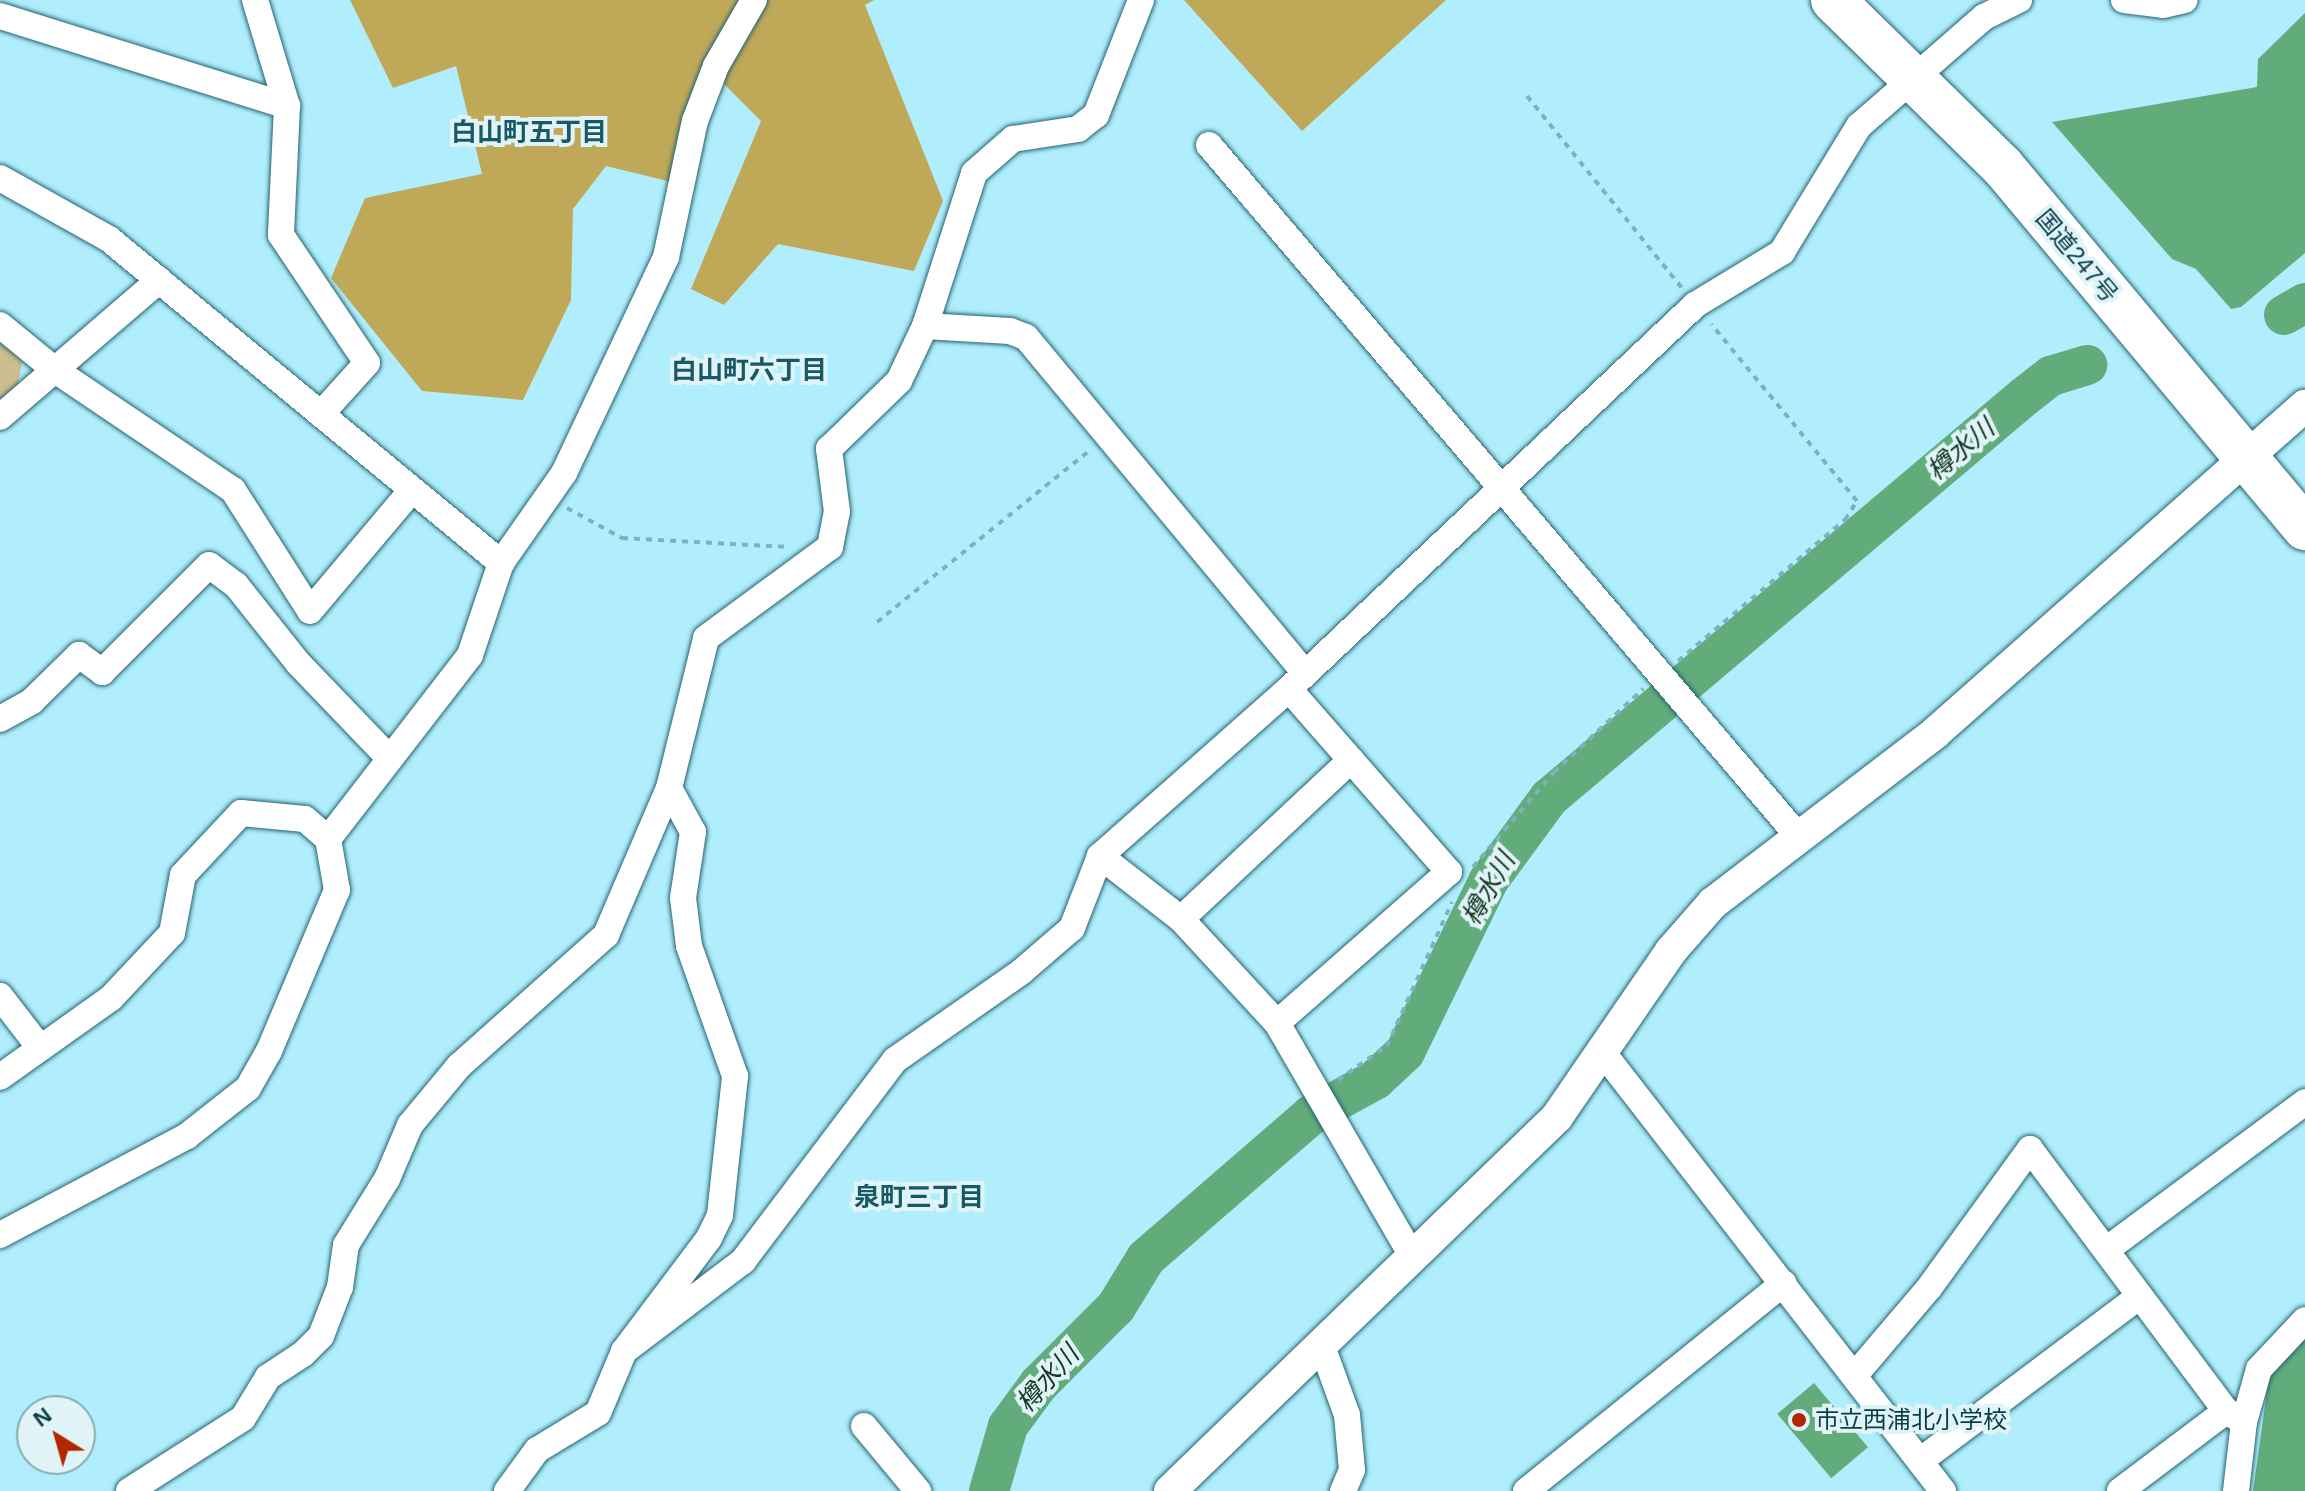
<!DOCTYPE html>
<meta charset="utf-8">
<style>
body{margin:0}
#map{position:relative;width:2305px;height:1491px;overflow:hidden;background:#b0eefd;font-family:Helvetica,"Noto Sans JP",sans-serif}
div>[style]{position:absolute}
.green>*{inset:0;background:#cbbe8f}
.forest>*{inset:0;background:#bfa958}
.water>*{inset:0;background:#62ac7c;transform-origin:0 0}
.river>*{height:40px;margin:-20px;padding:0 20px;transform-origin:20px;border-radius:20px;background:#62ac7c}
.path>*{height:4px;margin-top:-2px;transform-origin:0;background:repeating-linear-gradient(90deg,#78b3c1 0 6px,transparent 0 12px)}
.roads{filter:drop-shadow(0 0 2px #256370) drop-shadow(0 0 2px #256370)}
.minor>*{height:26px;margin:-13px;padding:0 13px;transform-origin:13px;border-radius:13px;background:#fff}
.tertiary>*{height:32px;margin:-16px;padding:0 16px;transform-origin:16px;border-radius:16px;background:#fff}
.trunk>*{height:44px;margin:-22px;padding:0 22px;transform-origin:22px;border-radius:22px;background:#fff}
.dots>*{width:22px;height:22px;translate:-50% -50%;box-sizing:border-box;border:4px solid #e0f4f8;border-radius:50%}
span{translate:-50% -50%;white-space:nowrap;text-align:center;line-height:1.15;-webkit-text-stroke:8px #e0f4f8;paint-order:stroke}
.street-label{font-size:24px;color:#093e48}
.poi-label{font-size:24px;color:#093e48}
.left{translate:0 -50%;text-align:left}
.neighbourhood-label{font-size:26px;color:#195965;font-weight:700}
.water-label{font-size:26px;color:#163622;font-style:italic}
.north{position:absolute;left:16px;top:1395px;width:80px;height:80px;box-sizing:border-box;background:#e0f4f8;border:2px solid #8aabb2;border-radius:50%;rotate:323deg;font-size:22px;font-weight:700;line-height:32px;text-align:center;color:#093e48}
.north::after{content:'';display:block;margin:auto;width:28px;height:36px;background:#b22700;clip-path:polygon(50% 0,100% 100%,50% 72%,0 100%)}
</style>
<div id="map">
<div class="green">
<i style="clip-path:polygon(0 338px,23px 356px,17px 390px,0 404px)"></i>
</div>
<div class="forest">
<i style="clip-path:polygon(350px 0,874px 0,865px 5px,943px 201px,914px 271px,778px 244px,724px 305px,691px 289px,761px 121px,723px 83px,676px 183px,606px 166px,573px 209px,571px 300px,523px 400px,422px 391px,331px 278px,365px 198px,482px 174px,456px 66px,393px 88px)"></i>
<i style="clip-path:polygon(1184px 0,1446px 0,1302px 131px)"></i>
</div>
<div class="water">
<i style="clip-path:polygon(2305px 13px,2305px 253px,2241px 307px,2231px 309px,2196px 269px,2172px 259px,2052px 122px,2257px 87px,2258px 59px)"></i>
<i style="clip-path:polygon(2305px 1332px,2305px 1491px,2253px 1491px,2269px 1377px)"></i>
<i style="left:1814px;top:1383px;width:84px;height:48px;rotate:50deg"></i>
</div>
<div class="river">
<i style="left:2284px;top:315px;width:24px;rotate:-30deg"></i>
<i style="left:989px;top:1491px;width:68px;rotate:-73.7deg"></i>
<i style="left:1008px;top:1426px;width:52px;rotate:-53.6deg"></i>
<i style="left:1039px;top:1384px;width:109px;rotate:-45deg"></i>
<i style="left:1116px;top:1307px;width:57px;rotate:-58.5deg"></i>
<i style="left:1146px;top:1258px;width:218px;rotate:-40.9deg"></i>
<i style="left:1311px;top:1115px;width:73px;rotate:-28.7deg"></i>
<i style="left:1375px;top:1080px;width:41px;rotate:-43deg"></i>
<i style="left:1405px;top:1052px;width:191px;rotate:-64deg"></i>
<i style="left:1489px;top:880px;width:102px;rotate:-53.8deg"></i>
<i style="left:1549px;top:798px;width:623px;rotate:-40.18deg"></i>
<i style="left:2025px;top:396px;width:33px;rotate:-38deg"></i>
<i style="left:2051px;top:376px;width:38px;rotate:-17deg"></i>
</div>
<div class="path">
<i style="left:1527px;top:96px;width:248px;rotate:51.1deg"></i>
<i style="left:567px;top:508px;width:63px;rotate:28.6deg"></i>
<i style="left:622px;top:538px;width:168px;rotate:3.1deg"></i>
<i style="left:877px;top:622px;width:274px;rotate:-38.9deg"></i>
<i style="left:1678px;top:661px;width:219px;rotate:-40.2deg"></i>
<i style="left:1845px;top:520px;width:22px;rotate:-58deg"></i>
<i style="left:1857px;top:501px;width:229px;rotate:-129.5deg"></i>
<i style="left:1473px;top:867px;width:125px;rotate:-49.5deg"></i>
<i style="left:1554px;top:772px;width:122px;rotate:-43deg"></i>
<i style="left:1338px;top:1080px;width:60px;rotate:-34.8deg"></i>
<i style="left:1387px;top:1046px;width:158px;rotate:-65.7deg"></i>
</div>
<div class="roads">
<div class="minor">
<i style="left:255px;top:0;width:111px;rotate:73.2deg"></i>
<i style="left:287px;top:106px;width:129px;rotate:92.7deg"></i>
<i style="left:281px;top:235px;width:154px;rotate:56.1deg"></i>
<i style="left:367px;top:363px;width:69px;rotate:132deg"></i>
<i style="left:2124px;top:0;width:39px;rotate:7deg"></i>
<i style="left:2163px;top:5px;width:22px;rotate:-13deg"></i>
<i style="left:0;top:16px;width:301px;rotate:17.4deg"></i>
<i style="left:1209px;top:145px;width:909px;rotate:49.55deg"></i>
<i style="left:0;top:178px;width:125px;rotate:29.2deg"></i>
<i style="left:109px;top:239px;width:509px;rotate:39.57deg"></i>
<i style="left:0;top:325px;width:71px;rotate:39.3deg"></i>
<i style="left:55px;top:370px;width:215px;rotate:34deg"></i>
<i style="left:233px;top:490px;width:143px;rotate:57.5deg"></i>
<i style="left:310px;top:611px;width:157px;rotate:-49.9deg"></i>
<i style="left:925px;top:326px;width:85px;rotate:3.4deg"></i>
<i style="left:1010px;top:331px;width:17px;rotate:21deg"></i>
<i style="left:1026px;top:337px;width:437px;rotate:50.3deg"></i>
<i style="left:0;top:417px;width:210px;rotate:-40.7deg"></i>
<i style="left:0;top:719px;width:37px;rotate:-29deg"></i>
<i style="left:32px;top:701px;width:66px;rotate:-44.4deg"></i>
<i style="left:79px;top:655px;width:29px;rotate:36deg"></i>
<i style="left:102px;top:672px;width:151px;rotate:-45deg"></i>
<i style="left:209px;top:565px;width:34px;rotate:37deg"></i>
<i style="left:236px;top:585px;width:100px;rotate:51.5deg"></i>
<i style="left:298px;top:663px;width:130px;rotate:46.2deg"></i>
<i style="left:328px;top:839px;width:232px;rotate:-52.3deg"></i>
<i style="left:470px;top:655px;width:97px;rotate:-71.4deg"></i>
<i style="left:501px;top:563px;width:110px;rotate:-55deg"></i>
<i style="left:564px;top:473px;width:239px;rotate:-64.7deg"></i>
<i style="left:666px;top:257px;width:139px;rotate:-78deg"></i>
<i style="left:695px;top:121px;width:59px;rotate:-69.1deg"></i>
<i style="left:716px;top:66px;width:76px;rotate:-60.1deg"></i>
<i style="left:1100px;top:856px;width:103px;rotate:37.9deg"></i>
<i style="left:1181px;top:919px;width:142px;rotate:47.3deg"></i>
<i style="left:1277px;top:1023px;width:269px;rotate:59.9deg"></i>
<i style="left:1181px;top:919px;width:233px;rotate:-43.1deg"></i>
<i style="left:0;top:996px;width:66px;rotate:52.4deg"></i>
<i style="left:1277px;top:1023px;width:229px;rotate:-41.3deg"></i>
<i style="left:1449px;top:872px;width:243px;rotate:-131.2deg"></i>
<i style="left:1604px;top:1054px;width:553px;rotate:52.2deg"></i>
<i style="left:0;top:1077px;width:136px;rotate:-35.4deg"></i>
<i style="left:111px;top:998px;width:89px;rotate:-46.8deg"></i>
<i style="left:172px;top:933px;width:59px;rotate:-79.3deg"></i>
<i style="left:183px;top:875px;width:85px;rotate:-46.9deg"></i>
<i style="left:241px;top:813px;width:64px;rotate:5.4deg"></i>
<i style="left:305px;top:819px;width:30px;rotate:41deg"></i>
<i style="left:328px;top:839px;width:52px;rotate:80deg"></i>
<i style="left:337px;top:890px;width:175px;rotate:112.9deg"></i>
<i style="left:269px;top:1051px;width:43px;rotate:119.6deg"></i>
<i style="left:248px;top:1088px;width:78px;rotate:141.8deg"></i>
<i style="left:187px;top:1136px;width:212px;rotate:152.1deg"></i>
<i style="left:2106px;top:1250px;width:248px;rotate:-36.6deg"></i>
<i style="left:1322px;top:1346px;width:73px;rotate:70.1deg"></i>
<i style="left:1347px;top:1415px;width:55px;rotate:84.8deg"></i>
<i style="left:1352px;top:1470px;width:23px;rotate:113deg"></i>
<i style="left:624px;top:1351px;width:149px;rotate:-37.1deg"></i>
<i style="left:743px;top:1261px;width:252px;rotate:-52.9deg"></i>
<i style="left:895px;top:1060px;width:154px;rotate:-34.9deg"></i>
<i style="left:1021px;top:972px;width:67px;rotate:-40.8deg"></i>
<i style="left:1072px;top:928px;width:77px;rotate:-68.7deg"></i>
<i style="left:1100px;top:856px;width:252px;rotate:-41.5deg"></i>
<i style="left:1289px;top:689px;width:559px;rotate:-43.4deg"></i>
<i style="left:1695px;top:305px;width:102px;rotate:-31.3deg"></i>
<i style="left:1782px;top:252px;width:148px;rotate:-58.6deg"></i>
<i style="left:1859px;top:126px;width:166px;rotate:-41.1deg"></i>
<i style="left:1984px;top:17px;width:39px;rotate:-26deg"></i>
<i style="left:1855px;top:1375px;width:114px;rotate:-49.6deg"></i>
<i style="left:1929px;top:1288px;width:172px;rotate:-54deg"></i>
<i style="left:2030px;top:1149px;width:327px;rotate:53.2deg"></i>
<i style="left:2226px;top:1411px;width:21px;rotate:31deg"></i>
<i style="left:864px;top:1426px;width:85px;rotate:50.3deg"></i>
<i style="left:1920px;top:1461px;width:275px;rotate:-36.9deg"></i>
<i style="left:129px;top:1491px;width:135px;rotate:-32.6deg"></i>
<i style="left:243px;top:1418px;width:48px;rotate:-58.6deg"></i>
<i style="left:268px;top:1377px;width:42px;rotate:-33.3deg"></i>
<i style="left:303px;top:1354px;width:25px;rotate:-45deg"></i>
<i style="left:321px;top:1336px;width:53px;rotate:-68.8deg"></i>
<i style="left:340px;top:1287px;width:42px;rotate:-81.9deg"></i>
<i style="left:346px;top:1245px;width:78px;rotate:-58.2deg"></i>
<i style="left:387px;top:1179px;width:59px;rotate:-66.9deg"></i>
<i style="left:410px;top:1125px;width:77px;rotate:-50.3deg"></i>
<i style="left:459px;top:1066px;width:197px;rotate:-41.7deg"></i>
<i style="left:606px;top:935px;width:160px;rotate:-66.8deg"></i>
<i style="left:507px;top:1491px;width:51px;rotate:-53.8deg"></i>
<i style="left:537px;top:1450px;width:71px;rotate:-31.2deg"></i>
<i style="left:598px;top:1413px;width:67px;rotate:-67.2deg"></i>
<i style="left:624px;top:1351px;width:141px;rotate:-53deg"></i>
<i style="left:709px;top:1238px;width:25px;rotate:-64deg"></i>
<i style="left:720px;top:1215px;width:140px;rotate:-83.8deg"></i>
<i style="left:735px;top:1076px;width:138px;rotate:-109.5deg"></i>
<i style="left:689px;top:946px;width:48px;rotate:-97.1deg"></i>
<i style="left:683px;top:898px;width:67px;rotate:-81.4deg"></i>
<i style="left:693px;top:832px;width:50px;rotate:-118.6deg"></i>
<i style="left:669px;top:788px;width:154px;rotate:-76.1deg"></i>
<i style="left:706px;top:638px;width:154px;rotate:-36.3deg"></i>
<i style="left:830px;top:547px;width:36px;rotate:-79deg"></i>
<i style="left:837px;top:512px;width:64px;rotate:-97.2deg"></i>
<i style="left:829px;top:449px;width:98px;rotate:-44.2deg"></i>
<i style="left:899px;top:381px;width:61px;rotate:-64.7deg"></i>
<i style="left:925px;top:326px;width:161px;rotate:-72.2deg"></i>
<i style="left:974px;top:173px;width:52px;rotate:-41.1deg"></i>
<i style="left:1013px;top:139px;width:66px;rotate:-8.7deg"></i>
<i style="left:1078px;top:129px;width:23px;rotate:-38deg"></i>
<i style="left:1096px;top:115px;width:123px;rotate:-68.6deg"></i>
<i style="left:1526px;top:1491px;width:331px;rotate:-38.9deg"></i>
<i style="left:2120px;top:1491px;width:133px;rotate:-37deg"></i>
<i style="left:2236px;top:1491px;width:69px;rotate:-83.4deg"></i>
<i style="left:2244px;top:1422px;width:55px;rotate:-74.2deg"></i>
<i style="left:2259px;top:1369px;width:67px;rotate:-46.8deg"></i>
</div>
<div class="tertiary">
<i style="left:1170px;top:1491px;width:538px;rotate:-44.02deg"></i>
<i style="left:1557px;top:1117px;width:201px;rotate:-55.5deg"></i>
<i style="left:1671px;top:951px;width:64px;rotate:-48.8deg"></i>
<i style="left:1713px;top:903px;width:280px;rotate:-37.4deg"></i>
<i style="left:1935px;top:733px;width:494px;rotate:-41.5deg"></i>
</div>
<div class="trunk">
<i style="left:1833px;top:0;width:238px;rotate:44.5deg"></i>
<i style="left:2003px;top:167px;width:471px;rotate:50.1deg"></i>
</div>
</div>
<div class="dots">
<i style="left:1799px;top:1420px;background:#b22700"></i>
</div>
<div class="street-label">
<span style="left:2077px;top:256px;rotate:50deg">国道247号</span>
</div>
<div class="poi-label">
<span class="left" style="left:1815px;top:1420px">市立西浦北小学校</span>
</div>
<div class="neighbourhood-label">
<span style="left:529px;top:133px">白山町五丁目</span>
<span style="left:749px;top:371px">白山町六丁目</span>
<span style="left:919px;top:1198px">泉町三丁目</span>
</div>
<div class="water-label">
<span style="left:1961px;top:450px;rotate:-40deg">樽水川</span>
<span style="left:1489px;top:889px;rotate:-60deg">樽水川</span>
<span style="left:1048px;top:1379px;rotate:-48deg">樽水川</span>
</div>
<div class="north">N</div>
</div>
